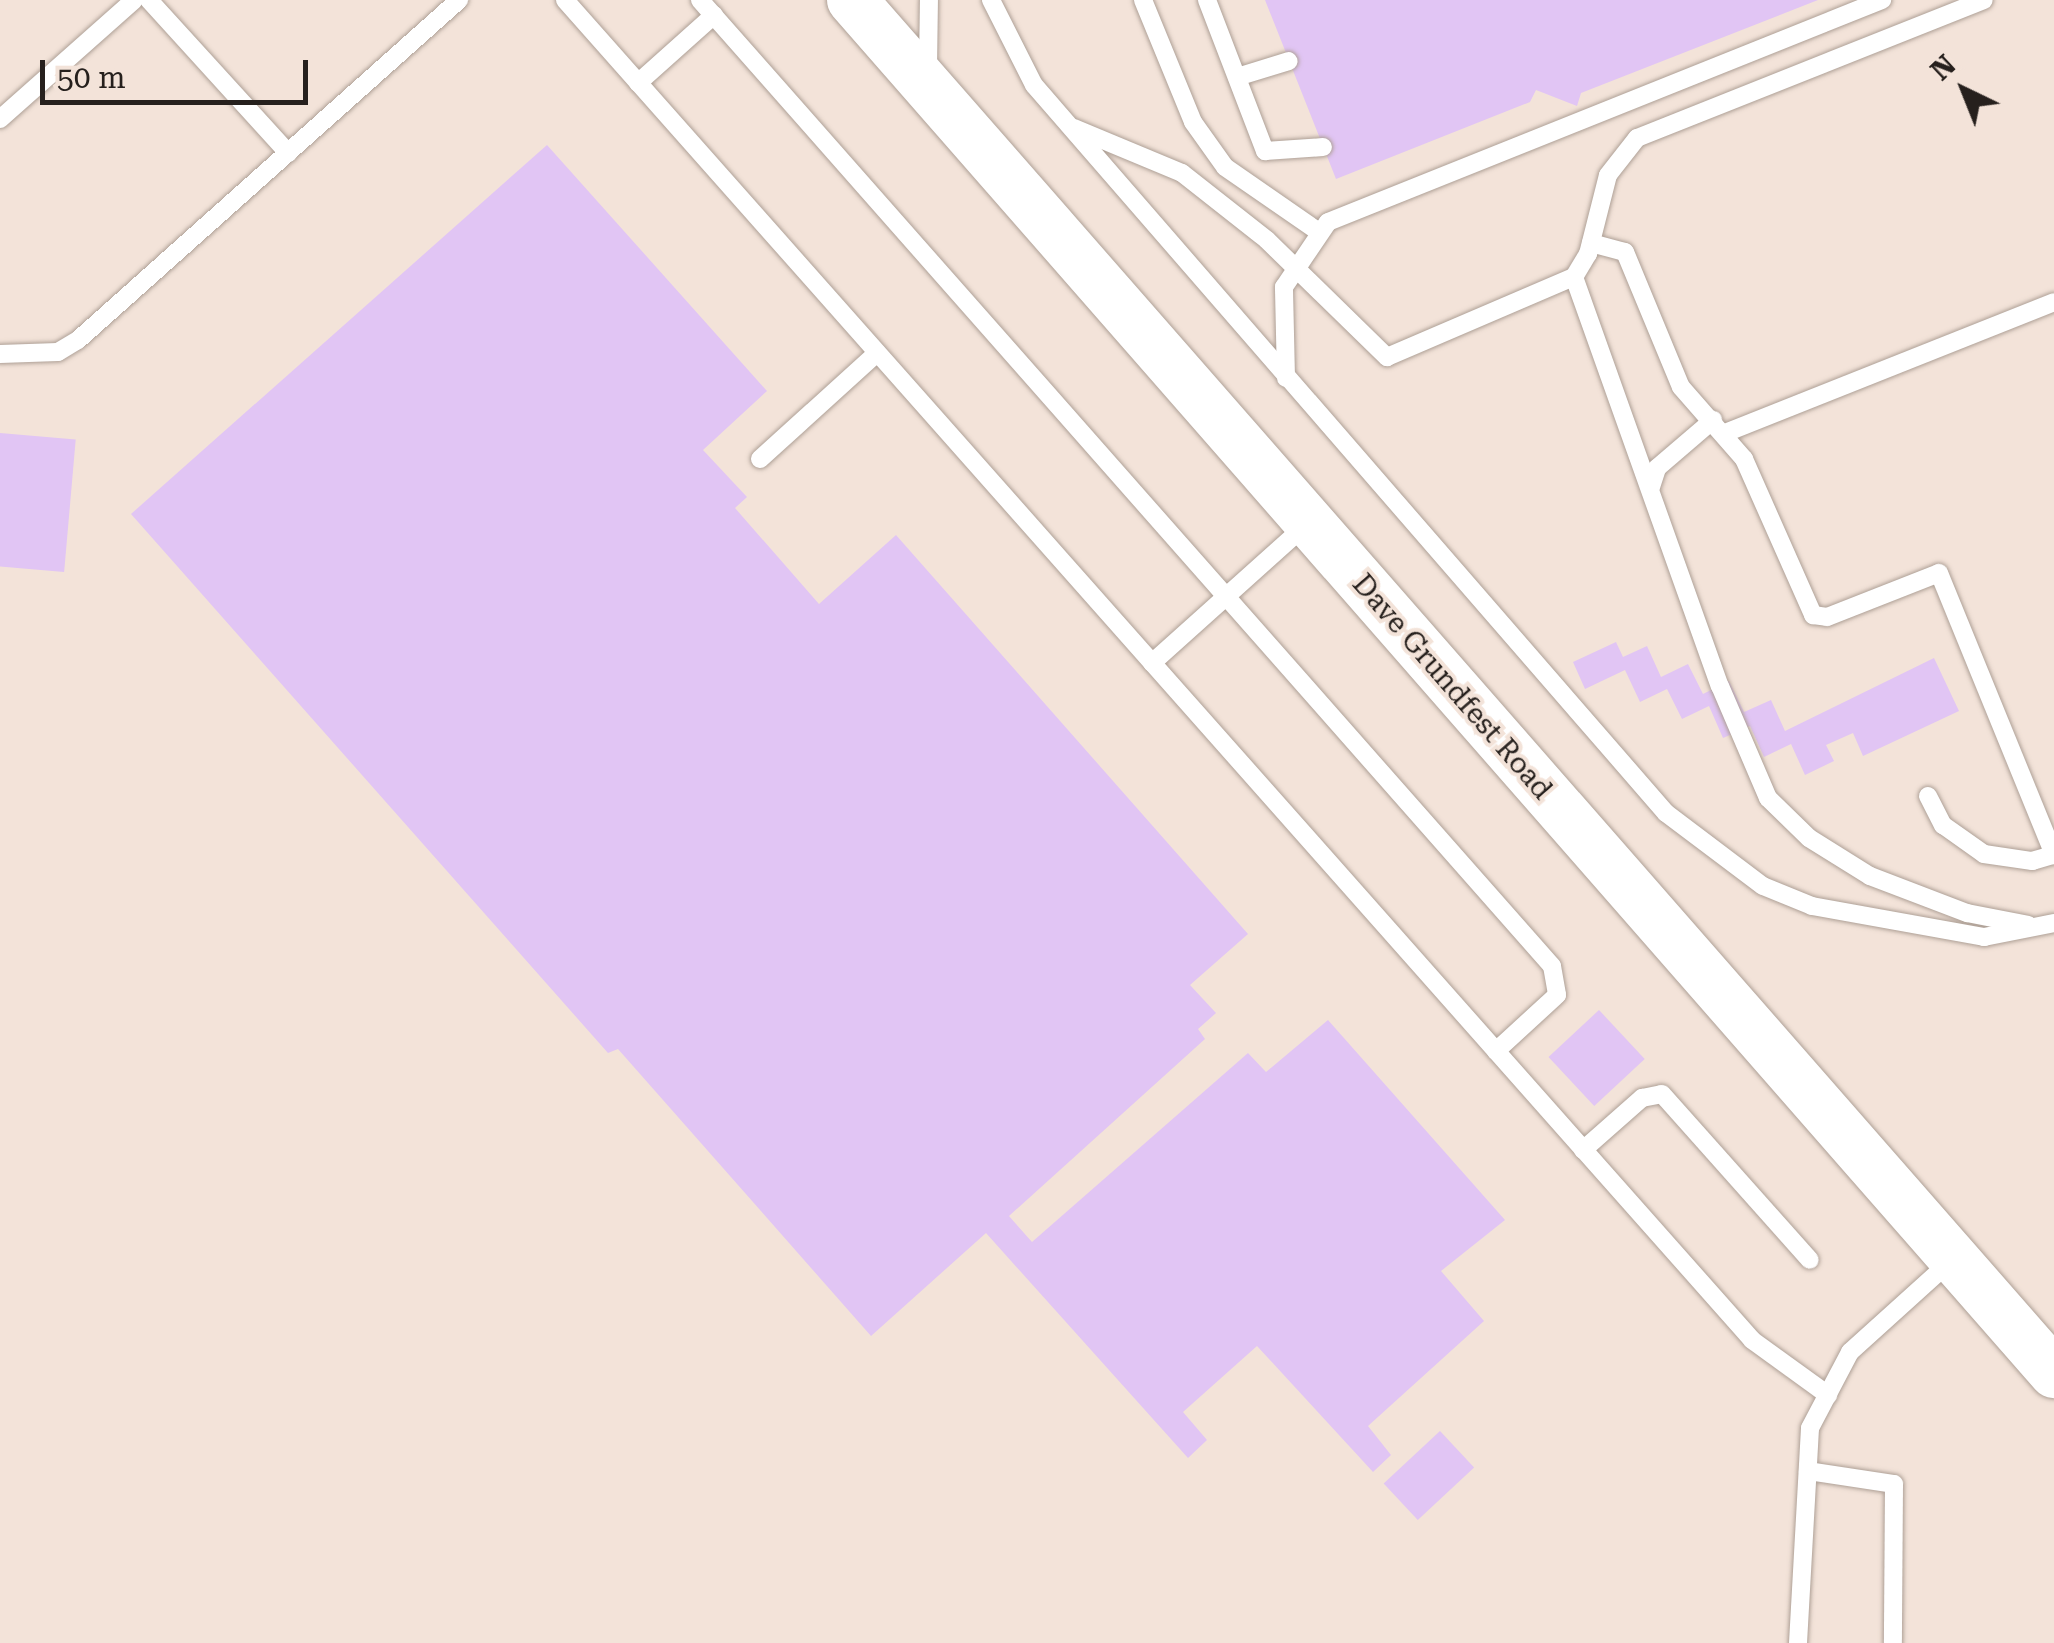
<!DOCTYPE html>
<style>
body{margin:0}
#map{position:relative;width:2054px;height:1643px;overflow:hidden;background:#f3e3d9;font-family:"Roboto Serif",serif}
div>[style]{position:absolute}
.building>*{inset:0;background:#e1c5f4;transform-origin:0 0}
.roads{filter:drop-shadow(0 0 2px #aea096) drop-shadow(0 0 2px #aea096)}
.lane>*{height:18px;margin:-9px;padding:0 9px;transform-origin:9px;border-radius:9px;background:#fff}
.secondary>*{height:50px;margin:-25px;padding:0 25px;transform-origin:25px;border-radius:25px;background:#fff}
span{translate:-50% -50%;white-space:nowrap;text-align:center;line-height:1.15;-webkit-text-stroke:8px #f3e3d9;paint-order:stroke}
.street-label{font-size:28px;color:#26201d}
.north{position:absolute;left:1914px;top:40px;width:100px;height:100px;-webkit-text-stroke:8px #f3e3d9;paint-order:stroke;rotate:317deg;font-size:28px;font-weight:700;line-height:40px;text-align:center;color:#26201d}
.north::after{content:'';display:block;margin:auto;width:35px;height:45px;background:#26201d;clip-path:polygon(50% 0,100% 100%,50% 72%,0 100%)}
.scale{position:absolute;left:40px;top:60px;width:268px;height:45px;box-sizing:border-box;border:5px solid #26201d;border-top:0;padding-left:12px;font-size:30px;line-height:35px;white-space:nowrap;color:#26201d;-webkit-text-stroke:8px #f3e3d9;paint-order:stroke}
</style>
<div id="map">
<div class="building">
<i style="clip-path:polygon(1265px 0,1818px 0,1581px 93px,1577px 106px,1536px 90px,1530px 102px,1336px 179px)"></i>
<i style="clip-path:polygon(547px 145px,767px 391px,703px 450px,747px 497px,735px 508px,819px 604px,896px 535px,1248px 934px,1190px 985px,1216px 1013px,1198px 1029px,1205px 1039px,1009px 1216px,1032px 1242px,1248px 1053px,1266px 1072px,1328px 1020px,1505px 1220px,1441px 1271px,1484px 1321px,1368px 1426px,1391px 1455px,1373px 1472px,1257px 1346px,1183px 1412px,1207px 1440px,1188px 1458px,986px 1233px,871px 1336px,618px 1049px,608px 1053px,131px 514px)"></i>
<i style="left:0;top:433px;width:76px;height:133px;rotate:5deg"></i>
<i style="clip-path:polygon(1616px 642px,1623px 657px,1647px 646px,1661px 677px,1688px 664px,1703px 694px,1729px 681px,1744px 712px,1771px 700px,1785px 731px,1934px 658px,1959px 711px,1863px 756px,1853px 733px,1826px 745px,1834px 761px,1805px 775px,1791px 744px,1764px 757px,1750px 726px,1723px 738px,1709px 706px,1682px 719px,1667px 689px,1640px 702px,1625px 670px,1585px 689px,1573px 662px)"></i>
<i style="left:1599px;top:1010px;width:67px;height:69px;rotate:47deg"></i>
<i style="left:1440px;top:1431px;width:50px;height:77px;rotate:47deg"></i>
</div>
<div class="roads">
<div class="lane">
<i style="left:149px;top:0;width:207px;rotate:47.7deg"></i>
<i style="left:565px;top:0;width:1790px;rotate:48.46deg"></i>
<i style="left:1752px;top:1340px;width:94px;rotate:35.9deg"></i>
<i style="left:700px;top:0;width:1288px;rotate:48.59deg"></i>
<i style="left:1552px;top:966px;width:29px;rotate:80deg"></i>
<i style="left:1557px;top:995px;width:83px;rotate:137.4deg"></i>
<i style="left:991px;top:0;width:95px;rotate:63.2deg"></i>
<i style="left:1034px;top:85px;width:964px;rotate:49.04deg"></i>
<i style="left:1666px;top:813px;width:121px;rotate:37deg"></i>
<i style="left:1763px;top:886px;width:53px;rotate:22.2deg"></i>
<i style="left:1812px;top:906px;width:175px;rotate:10.2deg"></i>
<i style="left:1984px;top:937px;width:71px;rotate:-11.3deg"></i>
<i style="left:1143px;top:0;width:132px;rotate:67.7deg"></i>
<i style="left:1193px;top:122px;width:55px;rotate:54.6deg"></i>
<i style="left:1225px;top:167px;width:111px;rotate:34.7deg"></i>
<i style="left:1207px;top:0;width:162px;rotate:69deg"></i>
<i style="left:1265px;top:151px;width:58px;rotate:-3.9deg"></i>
<i style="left:928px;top:68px;width:68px;rotate:-89.2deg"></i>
<i style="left:1237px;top:77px;width:54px;rotate:-17.1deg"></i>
<i style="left:638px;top:83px;width:102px;rotate:-41.8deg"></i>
<i style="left:0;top:119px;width:179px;rotate:-41.6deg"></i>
<i style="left:1074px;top:128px;width:117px;rotate:22.6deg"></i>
<i style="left:1182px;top:173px;width:108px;rotate:38.2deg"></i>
<i style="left:1267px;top:240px;width:168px;rotate:44.3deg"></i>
<i style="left:1387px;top:357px;width:203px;rotate:-23.2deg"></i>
<i style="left:1574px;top:277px;width:27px;rotate:-59deg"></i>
<i style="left:1588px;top:254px;width:81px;rotate:-75.8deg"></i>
<i style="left:1608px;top:175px;width:47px;rotate:-51.9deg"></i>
<i style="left:1637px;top:138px;width:373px;rotate:-21.7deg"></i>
<i style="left:1591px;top:243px;width:35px;rotate:15deg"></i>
<i style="left:1625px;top:252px;width:146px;rotate:67.5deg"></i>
<i style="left:1681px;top:387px;width:96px;rotate:48.8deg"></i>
<i style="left:1744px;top:459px;width:171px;rotate:66.1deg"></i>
<i style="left:1813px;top:615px;width:14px;rotate:8deg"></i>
<i style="left:1827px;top:617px;width:120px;rotate:-21.4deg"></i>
<i style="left:1939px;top:573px;width:305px;rotate:67.8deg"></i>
<i style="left:1574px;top:277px;width:434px;rotate:70.4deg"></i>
<i style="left:1720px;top:686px;width:122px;rotate:66.8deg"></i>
<i style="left:1768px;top:798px;width:57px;rotate:44.3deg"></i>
<i style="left:1809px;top:838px;width:72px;rotate:31.9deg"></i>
<i style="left:1870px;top:876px;width:104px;rotate:20.9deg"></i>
<i style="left:1967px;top:913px;width:62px;rotate:11.1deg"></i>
<i style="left:0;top:354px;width:58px;rotate:-2deg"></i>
<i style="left:58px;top:352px;width:23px;rotate:-31deg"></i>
<i style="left:78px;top:340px;width:511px;rotate:-41.75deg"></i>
<i style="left:1286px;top:378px;width:91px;rotate:-91.3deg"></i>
<i style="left:1284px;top:287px;width:78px;rotate:-55.9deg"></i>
<i style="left:1328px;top:222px;width:597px;rotate:-21.84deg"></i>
<i style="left:1725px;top:433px;width:354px;rotate:-21.7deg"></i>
<i style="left:760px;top:459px;width:158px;rotate:-42.2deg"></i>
<i style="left:1651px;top:487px;width:20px;rotate:-72deg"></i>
<i style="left:1657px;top:468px;width:74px;rotate:-40.6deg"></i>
<i style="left:1152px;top:663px;width:208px;rotate:-41.9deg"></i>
<i style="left:1928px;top:796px;width:33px;rotate:63deg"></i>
<i style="left:1943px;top:825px;width:50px;rotate:35.3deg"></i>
<i style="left:1984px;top:854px;width:49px;rotate:8.3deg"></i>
<i style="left:2032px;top:861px;width:22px;rotate:-16deg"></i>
<i style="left:1583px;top:1150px;width:79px;rotate:-41.4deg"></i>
<i style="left:1642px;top:1098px;width:20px;rotate:-11deg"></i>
<i style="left:1662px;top:1094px;width:222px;rotate:48.3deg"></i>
<i style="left:1808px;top:1471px;width:87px;rotate:8.6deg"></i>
<i style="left:1894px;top:1484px;width:159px;rotate:90.4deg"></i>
<i style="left:1798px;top:1643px;width:215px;rotate:-86.8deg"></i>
<i style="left:1810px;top:1428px;width:86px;rotate:-62.2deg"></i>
<i style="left:1850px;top:1352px;width:139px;rotate:-42.1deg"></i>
</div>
<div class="secondary">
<i style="left:852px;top:0;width:1825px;rotate:48.8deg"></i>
</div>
</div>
<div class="street-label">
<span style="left:1452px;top:687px;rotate:49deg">Dave Grundfest Road</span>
</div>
<div class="north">N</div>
<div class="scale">50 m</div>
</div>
